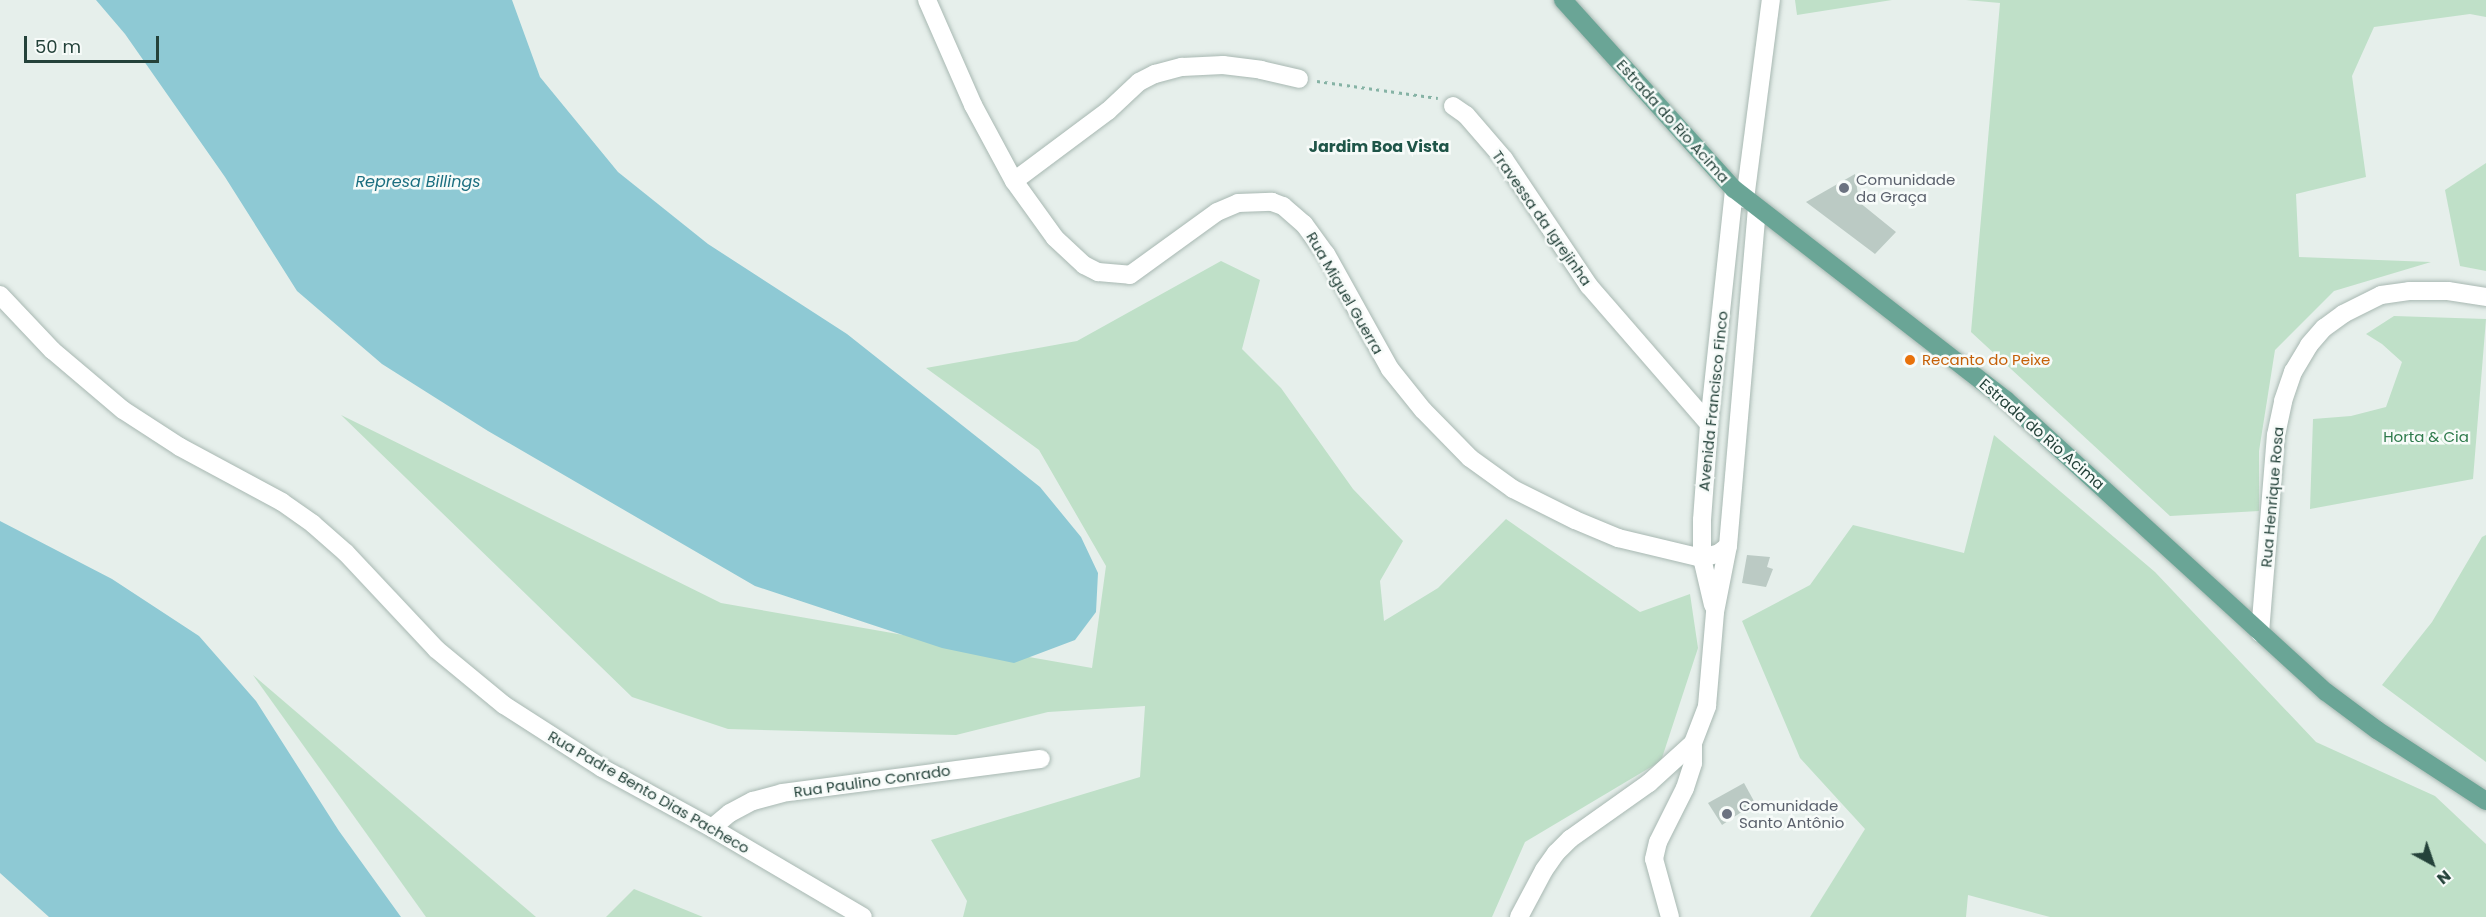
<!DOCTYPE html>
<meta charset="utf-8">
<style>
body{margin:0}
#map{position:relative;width:2486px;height:917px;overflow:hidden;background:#e6efeb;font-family:Poppins,sans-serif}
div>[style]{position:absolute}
.green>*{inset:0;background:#bfe0c8}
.water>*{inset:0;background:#8ec9d4}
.building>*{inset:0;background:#bbcac4}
.path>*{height:3px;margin-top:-1.5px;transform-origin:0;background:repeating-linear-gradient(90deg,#86b3a5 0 3px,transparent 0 7.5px)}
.roads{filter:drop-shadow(0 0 2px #a8b8b2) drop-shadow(0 0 2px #a8b8b2)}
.minor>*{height:18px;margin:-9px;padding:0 9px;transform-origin:9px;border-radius:9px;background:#fff}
.major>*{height:18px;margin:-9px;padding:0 9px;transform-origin:9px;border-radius:9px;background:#6aa596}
.dots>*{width:16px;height:16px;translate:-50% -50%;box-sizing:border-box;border:3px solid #f7fbf9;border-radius:50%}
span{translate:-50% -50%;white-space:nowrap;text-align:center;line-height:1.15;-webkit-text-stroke:5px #f7fbf9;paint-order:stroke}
.street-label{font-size:15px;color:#24423a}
.worship-label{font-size:15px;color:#5b616d}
.left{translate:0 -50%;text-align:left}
.food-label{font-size:15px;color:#c56008}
.park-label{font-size:15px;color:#2d7a4b}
.neighbourhood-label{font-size:16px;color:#1f5548;font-weight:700}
.water-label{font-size:16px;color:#1c6f80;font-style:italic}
.north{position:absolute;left:2402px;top:833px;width:60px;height:60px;-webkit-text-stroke:4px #f7fbf9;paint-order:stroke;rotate:140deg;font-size:16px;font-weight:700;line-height:24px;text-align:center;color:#24423a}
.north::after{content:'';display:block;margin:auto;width:21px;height:27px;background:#24423a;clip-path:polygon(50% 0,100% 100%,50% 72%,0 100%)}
.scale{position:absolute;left:24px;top:36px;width:135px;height:27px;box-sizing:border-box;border:3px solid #24423a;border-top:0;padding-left:8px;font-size:18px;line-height:21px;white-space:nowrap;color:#24423a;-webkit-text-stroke:4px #f7fbf9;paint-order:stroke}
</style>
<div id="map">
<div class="green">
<i style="clip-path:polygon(1795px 0,1892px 0,1797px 15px)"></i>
<i style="clip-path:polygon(1966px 0,2486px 0,2486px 17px,2470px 14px,2374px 27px,2352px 76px,2366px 177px,2296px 194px,2299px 257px,2431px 262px,2334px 291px,2275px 350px,2259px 451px,2259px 511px,2170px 516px,1971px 332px,2000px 3px)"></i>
<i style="clip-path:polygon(2486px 163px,2486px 271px,2460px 266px,2445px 190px)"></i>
<i style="clip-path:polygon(1221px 261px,1260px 280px,1242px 349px,1281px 388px,1353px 489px,1403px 541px,1380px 581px,1384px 621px,1438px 588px,1506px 519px,1640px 612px,1690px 594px,1698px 648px,1661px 761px,1525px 842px,1492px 917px,963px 917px,967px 901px,931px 840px,1140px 777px,1145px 706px,1048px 712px,956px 735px,728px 729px,632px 697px,341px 415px,721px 603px,1092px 668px,1106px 566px,1039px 450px,926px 368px,1077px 341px)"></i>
<i style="clip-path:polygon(2394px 316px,2486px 319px,2473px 479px,2310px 509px,2313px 419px,2351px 416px,2386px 407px,2402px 362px,2382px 344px,2366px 334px)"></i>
<i style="clip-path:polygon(1994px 435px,2155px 572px,2316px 742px,2435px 796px,2486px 844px,2486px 917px,2050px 917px,1968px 895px,1966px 917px,1810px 917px,1865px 829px,1800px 758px,1742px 621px,1810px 585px,1853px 525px,1964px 553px)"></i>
<i style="clip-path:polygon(2486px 535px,2486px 762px,2382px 685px,2432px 622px,2482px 537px)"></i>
<i style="clip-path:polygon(253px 675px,536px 917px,426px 917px)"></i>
<i style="clip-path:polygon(634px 889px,703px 917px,606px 917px)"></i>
</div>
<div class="water">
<i style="clip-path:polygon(96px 0,512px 0,540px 77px,618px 172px,708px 244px,847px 334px,1040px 487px,1081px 537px,1098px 573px,1096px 612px,1075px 640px,1014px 663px,942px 648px,755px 586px,488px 431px,382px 364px,297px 291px,225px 177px,125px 34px)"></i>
<i style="clip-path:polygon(0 521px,112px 579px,199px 636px,256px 701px,339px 831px,401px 917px,49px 917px,0 873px)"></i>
</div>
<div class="building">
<i style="clip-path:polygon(1855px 174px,1859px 202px,1896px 232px,1875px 254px,1806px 202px)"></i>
<i style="clip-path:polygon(1747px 555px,1770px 557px,1767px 567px,1773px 569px,1766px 587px,1742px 583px)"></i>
<i style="clip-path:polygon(1744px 783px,1755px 803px,1722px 825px,1708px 803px)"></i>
</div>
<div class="path">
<i style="left:1317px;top:81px;width:122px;rotate:8deg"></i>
</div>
<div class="roads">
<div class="minor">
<i style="left:927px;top:0;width:115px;rotate:66.3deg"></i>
<i style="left:973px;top:105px;width:86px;rotate:61.7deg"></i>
<i style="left:1014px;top:181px;width:70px;rotate:54.3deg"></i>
<i style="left:1055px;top:238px;width:40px;rotate:43deg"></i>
<i style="left:1084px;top:265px;width:16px;rotate:27deg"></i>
<i style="left:1098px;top:272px;width:32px;rotate:5deg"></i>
<i style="left:1130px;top:275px;width:107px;rotate:-35.9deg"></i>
<i style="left:1217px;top:212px;width:23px;rotate:-23deg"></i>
<i style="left:1238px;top:203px;width:34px;rotate:-2deg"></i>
<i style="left:1272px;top:202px;width:12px;rotate:20deg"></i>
<i style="left:1283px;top:206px;width:28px;rotate:41deg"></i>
<i style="left:1304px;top:224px;width:37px;rotate:54deg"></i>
<i style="left:1326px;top:254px;width:132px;rotate:60.9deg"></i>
<i style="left:1390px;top:369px;width:53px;rotate:51.2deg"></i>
<i style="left:1423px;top:410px;width:67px;rotate:45.6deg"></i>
<i style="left:1470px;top:458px;width:53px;rotate:35.8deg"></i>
<i style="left:1513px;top:489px;width:69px;rotate:26.6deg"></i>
<i style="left:1575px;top:520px;width:47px;rotate:22.7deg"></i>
<i style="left:1618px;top:538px;width:86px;rotate:13.4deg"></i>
<i style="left:1702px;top:558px;width:18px;rotate:-16deg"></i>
<i style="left:1719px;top:553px;width:11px;rotate:-38deg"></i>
<i style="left:1453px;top:106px;width:16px;rotate:35deg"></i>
<i style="left:1466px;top:115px;width:58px;rotate:49.2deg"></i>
<i style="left:1504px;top:159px;width:153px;rotate:56.2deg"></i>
<i style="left:1589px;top:286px;width:183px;rotate:49deg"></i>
<i style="left:1014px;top:181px;width:117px;rotate:-36.7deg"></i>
<i style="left:1108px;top:111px;width:42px;rotate:-43.1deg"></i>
<i style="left:1139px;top:82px;width:18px;rotate:-27deg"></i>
<i style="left:1155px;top:74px;width:28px;rotate:-15deg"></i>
<i style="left:1182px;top:67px;width:41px;rotate:-2.8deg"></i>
<i style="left:1223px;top:65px;width:38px;rotate:7deg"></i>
<i style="left:1261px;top:70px;width:39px;rotate:13deg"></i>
<i style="left:1745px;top:199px;width:201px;rotate:-82.6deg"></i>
<i style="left:0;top:295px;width:76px;rotate:46.6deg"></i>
<i style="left:52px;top:350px;width:93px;rotate:40.2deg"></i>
<i style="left:123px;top:410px;width:68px;rotate:33deg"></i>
<i style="left:180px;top:447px;width:116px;rotate:28.3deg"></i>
<i style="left:282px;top:502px;width:38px;rotate:35deg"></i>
<i style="left:313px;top:524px;width:44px;rotate:41.3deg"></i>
<i style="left:346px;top:553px;width:132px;rotate:46.8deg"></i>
<i style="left:436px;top:649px;width:88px;rotate:39.5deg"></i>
<i style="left:504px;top:705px;width:117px;rotate:32.7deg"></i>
<i style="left:602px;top:768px;width:125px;rotate:28.6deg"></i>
<i style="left:712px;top:828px;width:175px;rotate:30.5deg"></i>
<i style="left:1713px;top:605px;width:48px;rotate:-103.2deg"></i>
<i style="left:1702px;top:558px;width:38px;rotate:-90deg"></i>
<i style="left:1702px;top:520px;width:96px;rotate:-85.8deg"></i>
<i style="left:1709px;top:424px;width:236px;rotate:-83.9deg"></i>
<i style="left:2260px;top:633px;width:199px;rotate:-85.4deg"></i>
<i style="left:2276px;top:435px;width:35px;rotate:-78deg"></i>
<i style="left:2283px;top:401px;width:31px;rotate:-71deg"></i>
<i style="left:2293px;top:372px;width:31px;rotate:-59deg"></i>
<i style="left:2309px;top:345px;width:23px;rotate:-49deg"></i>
<i style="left:2324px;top:328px;width:24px;rotate:-36deg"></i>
<i style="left:2343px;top:314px;width:42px;rotate:-26.6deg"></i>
<i style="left:2381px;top:295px;width:28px;rotate:-8deg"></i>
<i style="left:2409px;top:291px;width:39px"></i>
<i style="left:2448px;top:291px;width:38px;rotate:9deg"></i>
<i style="left:712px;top:828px;width:23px;rotate:-40deg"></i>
<i style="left:730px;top:813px;width:26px;rotate:-28deg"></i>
<i style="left:753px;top:801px;width:30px;rotate:-15deg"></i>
<i style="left:782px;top:793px;width:261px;rotate:-7.5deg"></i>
<i style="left:1519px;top:917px;width:53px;rotate:-62deg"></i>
<i style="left:1544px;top:870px;width:21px;rotate:-55deg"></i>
<i style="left:1556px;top:853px;width:20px;rotate:-45deg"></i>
<i style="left:1570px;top:839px;width:97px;rotate:-35.3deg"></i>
<i style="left:1649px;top:783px;width:59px;rotate:-42.3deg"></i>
<i style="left:1693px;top:743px;width:40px;rotate:-69deg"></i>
<i style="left:1707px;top:706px;width:94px;rotate:-85.1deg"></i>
<i style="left:1715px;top:612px;width:67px;rotate:-78.9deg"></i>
<i style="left:1728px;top:546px;width:338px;rotate:-85.1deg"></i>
<i style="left:1670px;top:917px;width:60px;rotate:-105.4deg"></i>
<i style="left:1654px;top:859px;width:17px;rotate:-77deg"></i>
<i style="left:1658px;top:842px;width:60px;rotate:-63.4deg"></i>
<i style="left:1685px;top:788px;width:26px;rotate:-72deg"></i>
<i style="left:1693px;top:763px;width:20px;rotate:-90deg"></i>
</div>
<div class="major">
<i style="left:1563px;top:0;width:255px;rotate:47.9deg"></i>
<i style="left:1734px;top:189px;width:344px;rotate:37.8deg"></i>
<i style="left:2006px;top:400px;width:433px;rotate:42.4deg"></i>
<i style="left:2326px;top:692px;width:64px;rotate:36.7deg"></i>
<i style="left:2377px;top:730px;width:130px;rotate:33.1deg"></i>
</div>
</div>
<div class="dots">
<i style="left:1844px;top:188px;background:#6b7280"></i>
<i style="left:1910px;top:360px;background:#e8710a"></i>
<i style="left:1727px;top:814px;background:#6b7280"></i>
</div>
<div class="street-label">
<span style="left:1673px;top:121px;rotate:48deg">Estrada do Rio Acima</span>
<span style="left:1542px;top:218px;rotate:55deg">Travessa da Igrejinha</span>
<span style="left:1345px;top:293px;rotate:60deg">Rua Miguel Guerra</span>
<span style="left:1713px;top:401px;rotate:-84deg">Avenida Francisco Finco</span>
<span style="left:2042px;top:434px;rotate:41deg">Estrada do Rio Acima</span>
<span style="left:2272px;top:497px;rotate:-85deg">Rua Henrique Rosa</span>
<span style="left:872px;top:781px;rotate:-8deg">Rua Paulino Conrado</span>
<span style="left:649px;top:792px;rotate:30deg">Rua Padre Bento Dias Pacheco</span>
</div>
<div class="worship-label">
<span class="left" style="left:1856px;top:188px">Comunidade<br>da Graça</span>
<span class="left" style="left:1739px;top:814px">Comunidade<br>Santo Antônio</span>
</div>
<div class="food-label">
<span class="left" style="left:1922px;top:360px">Recanto do Peixe</span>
</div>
<div class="park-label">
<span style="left:2426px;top:437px">Horta &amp; Cia</span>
</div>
<div class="neighbourhood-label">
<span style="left:1379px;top:147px">Jardim Boa Vista</span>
</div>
<div class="water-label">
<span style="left:418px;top:182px">Represa Billings</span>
</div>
<div class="north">N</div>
<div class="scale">50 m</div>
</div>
